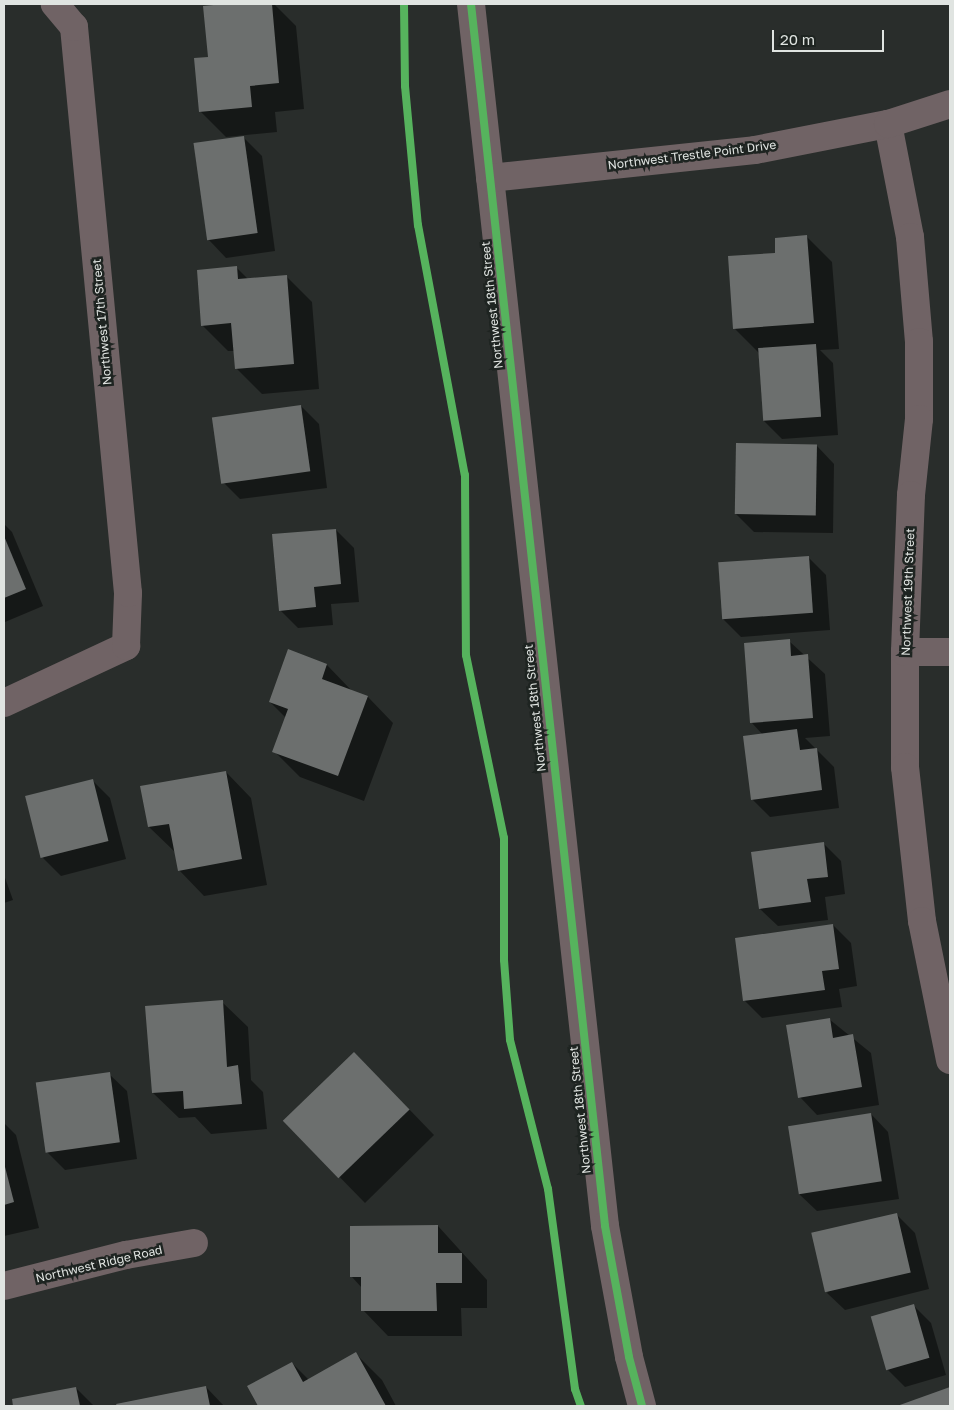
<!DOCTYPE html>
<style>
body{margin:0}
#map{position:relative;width:954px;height:1410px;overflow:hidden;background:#292d2b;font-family:"Golos Text",sans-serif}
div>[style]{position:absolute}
.shadow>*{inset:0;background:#0007}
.building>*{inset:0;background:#6c6f6e;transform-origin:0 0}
.minor>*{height:28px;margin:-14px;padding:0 14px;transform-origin:14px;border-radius:14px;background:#706365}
.cycleway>*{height:8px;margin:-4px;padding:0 4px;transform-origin:4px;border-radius:4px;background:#56b35d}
span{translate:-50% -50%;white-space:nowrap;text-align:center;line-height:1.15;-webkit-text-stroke:5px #1e2421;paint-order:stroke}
.street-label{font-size:12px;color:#e0e4e1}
.frame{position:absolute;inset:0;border:5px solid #e0e4e1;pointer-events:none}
.scale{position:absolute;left:772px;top:30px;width:112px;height:22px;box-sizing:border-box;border:2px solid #e0e4e1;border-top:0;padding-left:6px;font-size:15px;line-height:18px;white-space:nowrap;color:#e0e4e1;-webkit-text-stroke:4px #1e2421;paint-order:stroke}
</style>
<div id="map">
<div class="shadow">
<i style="clip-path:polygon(237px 4px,274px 4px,296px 26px,304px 109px,275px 112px,277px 132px,226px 137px,200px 111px,209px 58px,204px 7px)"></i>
<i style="clip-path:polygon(244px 138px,262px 156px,275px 251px,226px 258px,209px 240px)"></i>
<i style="clip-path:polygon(806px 236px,832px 262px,839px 349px,820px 350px,833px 363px,838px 435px,782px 439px,764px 421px,760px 354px,735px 329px,777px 254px)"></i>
<i style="clip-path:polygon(237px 268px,248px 279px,286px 276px,312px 302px,319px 389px,262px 394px,236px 368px,234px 351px,228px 351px,203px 326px)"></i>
<i style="clip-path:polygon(301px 406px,319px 424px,327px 488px,240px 499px,222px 481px)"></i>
<i style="clip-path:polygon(817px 446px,834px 464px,833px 533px,754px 532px,736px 514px)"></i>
<i style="clip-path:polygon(4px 524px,12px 532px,43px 606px,5px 622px)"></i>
<i style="clip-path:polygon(336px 530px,354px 548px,359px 602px,331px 604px,333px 625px,298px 628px,280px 610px)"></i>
<i style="clip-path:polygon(808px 557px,826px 575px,830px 630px,741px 637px,723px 619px)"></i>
<i style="clip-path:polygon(789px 641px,825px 674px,830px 736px,805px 738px,834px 767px,839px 808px,770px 817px,752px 799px,763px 735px,752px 723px)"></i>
<i style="clip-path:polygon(327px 665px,352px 691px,368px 697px,393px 723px,364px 801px,300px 777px,274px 751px,286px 718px,270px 702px)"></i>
<i style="clip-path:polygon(226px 772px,251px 798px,267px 885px,204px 896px,179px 870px,175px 852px,149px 827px)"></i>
<i style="clip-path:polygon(92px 780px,110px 798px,126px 859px,61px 876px,43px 858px)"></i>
<i style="clip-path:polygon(823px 843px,841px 861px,845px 894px,825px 897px,828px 920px,778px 926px,760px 909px)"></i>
<i style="clip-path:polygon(4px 875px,13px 900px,4px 903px)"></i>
<i style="clip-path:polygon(833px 925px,851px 943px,857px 986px,839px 989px,842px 1007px,762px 1018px,744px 1000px)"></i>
<i style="clip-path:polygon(222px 1002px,248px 1027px,251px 1080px,263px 1092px,267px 1129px,211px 1134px,195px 1117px,179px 1118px,153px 1093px)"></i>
<i style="clip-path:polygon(829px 1019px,871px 1053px,879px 1105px,817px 1115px,800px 1097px)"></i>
<i style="clip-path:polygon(109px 1074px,127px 1091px,137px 1159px,65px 1170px,47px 1152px)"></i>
<i style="clip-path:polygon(380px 1079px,434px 1135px,365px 1203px,285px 1121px)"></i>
<i style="clip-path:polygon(871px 1114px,888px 1132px,899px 1199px,817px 1211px,799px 1194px)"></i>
<i style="clip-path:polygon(4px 1123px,16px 1135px,39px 1228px,4px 1236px)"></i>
<i style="clip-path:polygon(897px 1215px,915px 1233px,929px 1289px,845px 1310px,827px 1293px)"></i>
<i style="clip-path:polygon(438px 1226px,487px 1280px,487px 1308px,461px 1308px,462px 1336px,388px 1336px,363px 1310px,362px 1288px,352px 1277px)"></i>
<i style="clip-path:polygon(913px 1305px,931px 1323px,946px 1375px,905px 1387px,887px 1369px)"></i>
<i style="clip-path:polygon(356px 1354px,382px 1380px,396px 1406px,259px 1406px,249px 1387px,292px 1363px,309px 1380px)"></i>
<i style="clip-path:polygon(206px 1387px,224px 1406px,118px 1406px,118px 1405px)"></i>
<i style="clip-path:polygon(76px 1388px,94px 1406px,14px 1406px,13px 1400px)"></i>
<i style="clip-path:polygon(950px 1388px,950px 1406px,900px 1406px)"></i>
</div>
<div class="building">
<i style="clip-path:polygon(224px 4px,272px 4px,279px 83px,250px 86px,252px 107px,199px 112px,194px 58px,208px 57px,203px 6px)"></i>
<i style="left:244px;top:136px;width:98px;height:51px;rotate:82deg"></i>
<i style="clip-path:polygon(807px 235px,814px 323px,733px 329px,728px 256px,775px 253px,775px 238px)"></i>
<i style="clip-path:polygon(237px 266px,238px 279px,287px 275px,294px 364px,235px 369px,231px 323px,201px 326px,197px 270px)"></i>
<i style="left:816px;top:344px;width:73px;height:58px;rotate:86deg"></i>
<i style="left:301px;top:405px;width:67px;height:90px;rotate:82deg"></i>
<i style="left:736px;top:443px;width:81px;height:71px;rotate:1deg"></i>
<i style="clip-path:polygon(336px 529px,341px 584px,314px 587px,316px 607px,279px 611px,272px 534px)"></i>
<i style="clip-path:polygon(4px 536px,26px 589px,4px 598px)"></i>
<i style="left:809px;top:556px;width:57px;height:91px;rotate:86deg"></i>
<i style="clip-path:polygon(790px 639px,791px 656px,808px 654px,813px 718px,750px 723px,744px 643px)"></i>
<i style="clip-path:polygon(288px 649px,327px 664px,322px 679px,368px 696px,338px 776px,272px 752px,288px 709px,269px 702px)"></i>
<i style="clip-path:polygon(797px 729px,800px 750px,817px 748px,822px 790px,751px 800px,743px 736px)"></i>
<i style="clip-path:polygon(226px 771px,242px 859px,178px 871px,169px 824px,148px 827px,140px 786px)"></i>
<i style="left:93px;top:779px;width:64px;height:70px;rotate:76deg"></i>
<i style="clip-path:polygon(824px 842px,828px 877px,807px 879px,811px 902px,759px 909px,751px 852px)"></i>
<i style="clip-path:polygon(833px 924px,839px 969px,822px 971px,825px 990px,743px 1001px,735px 938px)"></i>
<i style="clip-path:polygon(223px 1000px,227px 1067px,238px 1065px,242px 1104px,184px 1109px,183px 1091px,152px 1093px,145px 1006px)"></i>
<i style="clip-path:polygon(830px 1018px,833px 1038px,853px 1034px,862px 1087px,798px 1098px,786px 1025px)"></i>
<i style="left:354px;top:1052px;width:80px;height:99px;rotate:46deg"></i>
<i style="left:110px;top:1072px;width:71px;height:75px;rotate:82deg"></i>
<i style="left:871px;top:1113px;width:69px;height:84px;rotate:81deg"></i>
<i style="clip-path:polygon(4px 1163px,14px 1202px,4px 1205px)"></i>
<i style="left:897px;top:1213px;width:61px;height:88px;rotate:77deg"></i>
<i style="clip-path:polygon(438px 1225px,438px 1253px,462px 1253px,462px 1283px,436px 1283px,437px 1311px,361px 1311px,361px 1277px,350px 1277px,350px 1226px)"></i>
<i style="left:914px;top:1304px;width:56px;height:45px;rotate:74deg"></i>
<i style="clip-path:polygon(356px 1352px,386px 1406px,258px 1406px,247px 1386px,292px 1362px,303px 1382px)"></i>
<i style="clip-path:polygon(206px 1386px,210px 1406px,117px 1406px,116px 1404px)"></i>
<i style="clip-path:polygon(76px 1387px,80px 1406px,13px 1406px,12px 1399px)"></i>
<i style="clip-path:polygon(950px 1387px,950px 1406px,897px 1406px)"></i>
</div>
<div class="minor">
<i style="left:471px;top:4px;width:1229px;rotate:83.74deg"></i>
<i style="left:605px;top:1226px;width:133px;rotate:79.6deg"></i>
<i style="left:629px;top:1357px;width:51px;rotate:75.1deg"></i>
<i style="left:888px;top:124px;width:115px;rotate:79deg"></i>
<i style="left:910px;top:237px;width:105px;rotate:85.1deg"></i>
<i style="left:919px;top:342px;width:77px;rotate:90deg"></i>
<i style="left:919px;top:419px;width:76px;rotate:96deg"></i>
<i style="left:911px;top:495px;width:157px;rotate:92.2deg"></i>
<i style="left:905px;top:652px;width:115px;rotate:90deg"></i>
<i style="left:905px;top:767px;width:155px;rotate:83.7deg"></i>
<i style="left:922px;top:921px;width:142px;rotate:78.6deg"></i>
<i style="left:490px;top:178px;width:266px;rotate:-6deg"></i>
<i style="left:755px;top:150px;width:136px;rotate:-11.1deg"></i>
<i style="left:888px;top:124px;width:65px;rotate:-17.9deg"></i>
<i style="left:905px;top:652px;width:45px"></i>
<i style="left:4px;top:703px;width:135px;rotate:-25deg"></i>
<i style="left:126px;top:646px;width:53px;rotate:-87.8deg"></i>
<i style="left:128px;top:593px;width:569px;rotate:-95.45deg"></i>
<i style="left:74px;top:27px;width:30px;rotate:-130deg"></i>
<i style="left:4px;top:1286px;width:126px;rotate:-14.3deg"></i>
<i style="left:126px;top:1255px;width:69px;rotate:-10deg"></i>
</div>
<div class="cycleway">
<i style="left:404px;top:4px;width:82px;rotate:89.3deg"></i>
<i style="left:405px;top:86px;width:140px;rotate:84.7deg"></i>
<i style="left:418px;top:225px;width:254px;rotate:79.4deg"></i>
<i style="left:465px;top:475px;width:180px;rotate:89.7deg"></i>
<i style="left:466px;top:655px;width:187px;rotate:78.3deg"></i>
<i style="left:504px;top:838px;width:122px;rotate:90deg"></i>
<i style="left:504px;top:960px;width:80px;rotate:85.7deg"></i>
<i style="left:510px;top:1040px;width:154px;rotate:75.7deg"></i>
<i style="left:548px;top:1189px;width:202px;rotate:82.3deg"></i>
<i style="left:575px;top:1389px;width:18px;rotate:71deg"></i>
<i style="left:471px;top:4px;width:1229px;rotate:83.74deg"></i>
<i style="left:605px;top:1226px;width:133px;rotate:79.6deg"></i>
<i style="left:629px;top:1357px;width:51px;rotate:75.1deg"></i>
</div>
<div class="street-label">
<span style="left:692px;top:155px;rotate:-7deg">Northwest Trestle Point Drive</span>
<span style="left:492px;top:305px;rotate:-96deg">Northwest 18th Street</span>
<span style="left:102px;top:322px;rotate:-95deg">Northwest 17th Street</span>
<span style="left:908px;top:592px;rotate:-88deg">Northwest 19th Street</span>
<span style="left:535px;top:708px;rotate:-96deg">Northwest 18th Street</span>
<span style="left:580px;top:1110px;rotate:-96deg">Northwest 18th Street</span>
<span style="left:99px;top:1264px;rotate:-13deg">Northwest Ridge Road</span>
</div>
<div class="frame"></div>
<div class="scale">20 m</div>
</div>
